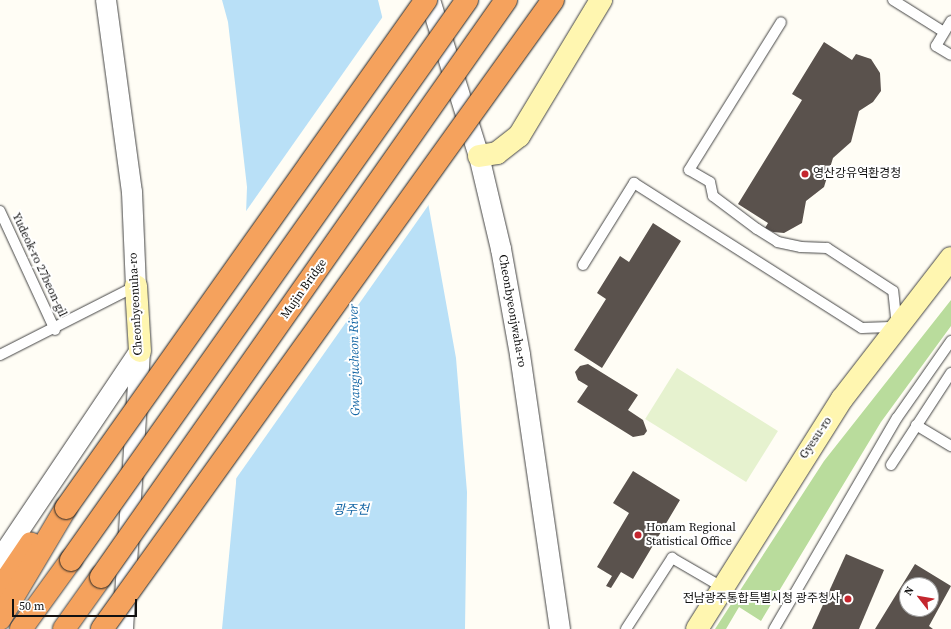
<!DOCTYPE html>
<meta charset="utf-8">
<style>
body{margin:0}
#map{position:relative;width:951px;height:629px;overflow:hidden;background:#fffdf5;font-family:"Source Serif 4","Noto Sans KR",serif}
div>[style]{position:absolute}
.forest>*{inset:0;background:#b9dc9c}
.pitch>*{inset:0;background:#e6f2cf;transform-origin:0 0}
.water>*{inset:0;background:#b9e0f7}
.pier>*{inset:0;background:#fffdf5}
.building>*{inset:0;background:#5a524d}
.roads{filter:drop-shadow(0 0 1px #444) drop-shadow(0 0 1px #444)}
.lane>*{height:10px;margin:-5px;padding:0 5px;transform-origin:5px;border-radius:5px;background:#fff}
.street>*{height:20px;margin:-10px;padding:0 10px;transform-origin:10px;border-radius:10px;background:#fff}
.secondary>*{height:22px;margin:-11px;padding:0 11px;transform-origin:11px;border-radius:11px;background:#fff6b0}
.highway>*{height:22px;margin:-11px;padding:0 11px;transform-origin:11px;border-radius:11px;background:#f5a25d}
.bridges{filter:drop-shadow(0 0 1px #222) drop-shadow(0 0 1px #222)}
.highway-bridge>*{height:22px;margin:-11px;padding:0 11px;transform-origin:11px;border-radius:11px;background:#f5a25d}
.dots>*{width:11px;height:11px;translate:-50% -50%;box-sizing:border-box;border:2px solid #fff;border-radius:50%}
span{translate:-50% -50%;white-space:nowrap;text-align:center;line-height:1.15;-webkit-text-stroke:4px #fff;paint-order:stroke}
.poi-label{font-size:12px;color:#111}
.left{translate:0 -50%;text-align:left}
.right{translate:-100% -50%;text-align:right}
.street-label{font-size:12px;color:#111}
.water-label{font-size:13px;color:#1768a6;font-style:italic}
.north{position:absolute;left:899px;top:577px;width:40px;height:40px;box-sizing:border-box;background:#fff;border:1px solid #a0a0a0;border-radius:50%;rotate:301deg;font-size:11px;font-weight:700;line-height:16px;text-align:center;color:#111}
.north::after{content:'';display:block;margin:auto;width:14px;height:18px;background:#c4262e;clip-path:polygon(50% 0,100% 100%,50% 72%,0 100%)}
.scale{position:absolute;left:12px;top:599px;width:125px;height:18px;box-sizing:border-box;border:2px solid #111;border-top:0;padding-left:5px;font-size:12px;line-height:14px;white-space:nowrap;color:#111;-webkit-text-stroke:3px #fff;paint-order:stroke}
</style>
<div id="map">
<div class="forest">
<i style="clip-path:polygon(951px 300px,951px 326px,881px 422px,761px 621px,739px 607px,726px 629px,715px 629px,824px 461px)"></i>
</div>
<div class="pitch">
<i style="left:677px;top:368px;width:119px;height:60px;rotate:32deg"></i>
</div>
<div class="water">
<i style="clip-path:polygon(222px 0,378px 0,427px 197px,456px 358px,467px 492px,465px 629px,222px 629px,236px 483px,247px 187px,228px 22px)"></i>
</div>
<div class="pier">
<i style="clip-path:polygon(384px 15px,430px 203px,235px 480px,244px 214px)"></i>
</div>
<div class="building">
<i style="clip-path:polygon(824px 42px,852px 60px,856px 54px,871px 59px,880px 73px,881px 91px,873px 102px,859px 111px,851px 142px,833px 158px,824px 187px,806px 201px,802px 223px,784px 233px,773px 232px,765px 228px,768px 223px,738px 204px,802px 100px,792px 94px)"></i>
<i style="clip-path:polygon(653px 223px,681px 241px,602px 368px,574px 350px,606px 299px,597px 293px,620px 256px,629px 262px)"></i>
<i style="clip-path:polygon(588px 364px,638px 395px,628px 410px,643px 420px,647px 431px,644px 435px,633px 437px,577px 402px,588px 386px,578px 380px,575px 372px,580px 366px)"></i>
<i style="clip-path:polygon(633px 471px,680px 500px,633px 579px,621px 572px,611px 588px,606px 586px,612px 576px,597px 567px,629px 513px,613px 503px)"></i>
<i style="clip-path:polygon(846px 554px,884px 570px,859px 629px,812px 629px)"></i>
<i style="clip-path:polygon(evenodd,915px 564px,951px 586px,929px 626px,933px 629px,875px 629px,915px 564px,907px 585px,931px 585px,931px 609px,907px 609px,907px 585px)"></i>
</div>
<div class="roads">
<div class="lane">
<i style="left:893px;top:0;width:60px;rotate:32.1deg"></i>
<i style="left:951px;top:21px;width:29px;rotate:121deg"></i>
<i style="left:936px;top:46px;width:17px;rotate:31deg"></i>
<i style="left:0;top:211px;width:131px;rotate:65.2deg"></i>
<i style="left:583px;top:265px;width:97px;rotate:-58.1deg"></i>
<i style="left:634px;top:183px;width:270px;rotate:32.5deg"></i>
<i style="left:862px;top:328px;width:35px;rotate:-2deg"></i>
<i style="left:897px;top:327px;width:36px;rotate:-96deg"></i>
<i style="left:893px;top:291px;width:79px;rotate:-146.9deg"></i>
<i style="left:827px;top:248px;width:26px;rotate:-178deg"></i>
<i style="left:801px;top:247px;width:24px;rotate:-168deg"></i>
<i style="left:778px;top:242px;width:25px;rotate:-148deg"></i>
<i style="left:757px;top:229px;width:55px;rotate:-143.1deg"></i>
<i style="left:713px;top:196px;width:14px;rotate:-102deg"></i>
<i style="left:710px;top:182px;width:24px;rotate:-150deg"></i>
<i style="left:689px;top:170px;width:174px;rotate:-58.1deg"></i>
<i style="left:0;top:355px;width:153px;rotate:-26.9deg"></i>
<i style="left:916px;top:425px;width:41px;rotate:31deg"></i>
<i style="left:891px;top:465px;width:110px;rotate:-56.9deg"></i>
<i style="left:626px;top:629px;width:85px;rotate:-57.1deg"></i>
<i style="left:672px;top:558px;width:58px;rotate:30.1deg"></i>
<i style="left:774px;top:629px;width:244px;rotate:-59.8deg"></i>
<i style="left:897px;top:418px;width:94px;rotate:-55deg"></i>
</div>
<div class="street">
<i style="left:106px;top:0;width:194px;rotate:82.3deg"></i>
<i style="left:132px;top:192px;width:94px;rotate:87.6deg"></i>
<i style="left:430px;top:0;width:164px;rotate:72.6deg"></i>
<i style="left:479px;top:156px;width:96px;rotate:76.7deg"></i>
<i style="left:501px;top:249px;width:108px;rotate:79.8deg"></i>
<i style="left:520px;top:355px;width:277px;rotate:81.7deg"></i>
<i style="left:0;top:559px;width:251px;rotate:-56.1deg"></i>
<i style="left:123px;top:629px;width:279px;rotate:-86.5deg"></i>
</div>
<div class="secondary">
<i style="left:479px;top:156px;width:18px;rotate:-9deg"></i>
<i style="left:497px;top:153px;width:28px;rotate:-38deg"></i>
<i style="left:519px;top:136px;width:159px;rotate:-58.9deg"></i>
<i style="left:136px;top:286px;width:65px;rotate:86.5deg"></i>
<i style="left:697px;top:629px;width:272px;rotate:-57.8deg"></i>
<i style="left:842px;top:399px;width:178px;rotate:-52.3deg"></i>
</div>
<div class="highway">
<i style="left:0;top:589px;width:55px;rotate:-56deg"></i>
<i style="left:0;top:619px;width:129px;rotate:-59.3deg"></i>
<i style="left:21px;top:629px;width:85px;rotate:-54.1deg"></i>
<i style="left:64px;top:629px;width:64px;rotate:-54.6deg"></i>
</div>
</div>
<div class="bridges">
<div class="highway-bridge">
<i style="left:66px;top:508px;width:623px;rotate:-54.68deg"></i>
<i style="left:71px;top:560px;width:686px;rotate:-54.73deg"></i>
<i style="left:101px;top:577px;width:705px;rotate:-54.93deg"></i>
<i style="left:102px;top:629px;width:774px;rotate:-54.36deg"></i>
</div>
</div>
<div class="dots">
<i style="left:805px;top:174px;background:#c4262e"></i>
<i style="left:638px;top:535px;background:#c4262e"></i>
<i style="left:848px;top:599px;background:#c4262e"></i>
</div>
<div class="poi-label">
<span class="left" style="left:813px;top:174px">영산강유역환경청</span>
<span class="left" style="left:646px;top:535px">Honam Regional<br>Statistical Office</span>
<span class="right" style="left:840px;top:599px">전남광주통합특별시청 광주청사</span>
</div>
<div class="street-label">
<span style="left:39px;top:265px;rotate:65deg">Yudeok-ro 27beon-gil</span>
<span style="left:304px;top:289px;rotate:-55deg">Mujin Bridge</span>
<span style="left:136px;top:304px;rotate:-93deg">Cheonbyeonuha-ro</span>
<span style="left:512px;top:311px;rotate:80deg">Cheonbyeonjwaha-ro</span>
<span style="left:816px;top:438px;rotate:-56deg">Gyesu-ro</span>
</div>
<div class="water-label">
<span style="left:355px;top:360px;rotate:-91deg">Gwangjucheon River</span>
<span style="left:351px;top:510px">광주천</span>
</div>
<div class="north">N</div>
<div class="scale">50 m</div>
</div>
